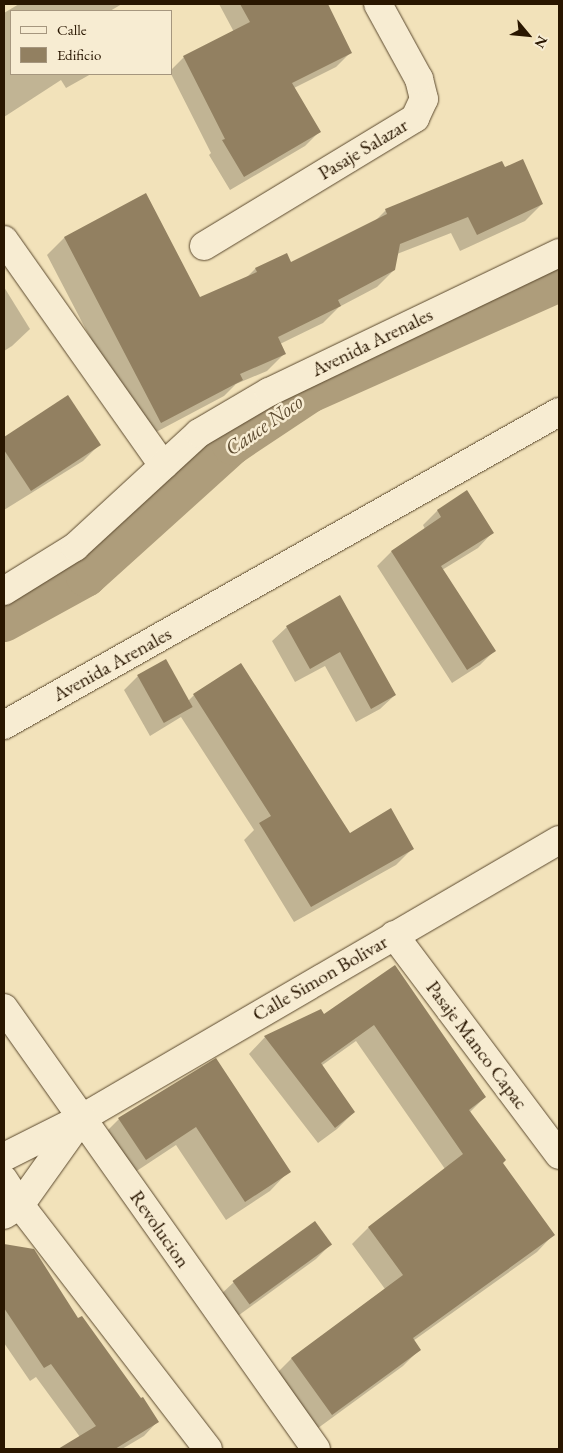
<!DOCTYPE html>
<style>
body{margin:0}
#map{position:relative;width:563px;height:1453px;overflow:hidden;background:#f2e2ba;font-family:"EB Garamond",serif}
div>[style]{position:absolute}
.shadow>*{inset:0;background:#0003}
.canal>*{height:40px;margin:-20px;padding:0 20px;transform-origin:20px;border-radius:20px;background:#ae9d7b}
.building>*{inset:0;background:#928061;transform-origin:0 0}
.roads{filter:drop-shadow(0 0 1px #5b492e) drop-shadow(0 0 1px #5b492e)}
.minor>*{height:28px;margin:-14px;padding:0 14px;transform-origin:14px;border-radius:14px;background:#f7ecd2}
.tertiary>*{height:28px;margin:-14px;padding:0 14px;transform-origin:14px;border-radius:14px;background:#f7ecd2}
span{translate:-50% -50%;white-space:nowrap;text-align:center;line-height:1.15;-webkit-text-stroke:5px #f7ecd2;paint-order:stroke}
.street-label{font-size:20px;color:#291600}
.water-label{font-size:21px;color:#5e4c31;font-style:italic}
.frame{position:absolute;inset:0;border:5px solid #291600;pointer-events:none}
.legend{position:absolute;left:10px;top:10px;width:162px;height:65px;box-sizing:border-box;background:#f7ecd2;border:1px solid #a5967e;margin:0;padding:6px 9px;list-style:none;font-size:15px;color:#291600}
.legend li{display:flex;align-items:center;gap:10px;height:25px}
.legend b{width:25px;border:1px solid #a5967e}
.north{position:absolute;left:503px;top:10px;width:50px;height:50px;-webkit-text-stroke:4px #f7ecd2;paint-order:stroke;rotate:118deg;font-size:14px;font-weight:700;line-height:20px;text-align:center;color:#291600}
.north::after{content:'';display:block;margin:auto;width:18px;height:22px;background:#291600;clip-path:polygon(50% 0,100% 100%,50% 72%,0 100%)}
</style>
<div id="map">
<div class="shadow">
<i style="clip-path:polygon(19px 4px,122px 4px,110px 11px,11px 11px,11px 74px,91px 74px,66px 88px,61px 80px,4px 117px,4px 13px)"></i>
<i style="clip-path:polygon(219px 4px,327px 4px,350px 53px,336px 67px,294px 88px,319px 132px,305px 146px,230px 190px,209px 155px,211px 153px,171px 74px,171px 70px,184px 57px,234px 32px)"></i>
<i style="clip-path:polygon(504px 169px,542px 204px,525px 221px,460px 251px,451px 233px,397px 254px,394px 270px,377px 287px,339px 307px,323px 323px,280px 344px,284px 354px,267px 371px,236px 384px,224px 396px,143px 439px,47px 255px,64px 238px,145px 195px,200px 299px,246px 278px,255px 269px,286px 255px,290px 264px,375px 221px,386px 210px)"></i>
<i style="clip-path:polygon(4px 287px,30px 329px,12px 346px,4px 351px)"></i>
<i style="clip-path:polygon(68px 397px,99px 445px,83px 461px,4px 510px,4px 439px)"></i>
<i style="clip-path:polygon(467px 492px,492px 533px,478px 548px,442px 570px,494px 651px,480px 665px,452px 683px,377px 566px,391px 552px,425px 529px,423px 525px,437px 511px)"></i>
<i style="clip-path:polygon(340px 597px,395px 695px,380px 709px,356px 722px,325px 666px,295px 682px,272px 641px,287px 627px)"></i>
<i style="clip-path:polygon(138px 676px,188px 701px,194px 695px,349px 835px,412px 849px,396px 865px,294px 922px,244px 840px,254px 830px,181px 717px,150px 736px,124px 690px)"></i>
<i style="clip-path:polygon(394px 967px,485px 1097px,470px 1112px,501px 1163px,553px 1235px,537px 1252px,413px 1341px,419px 1350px,403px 1366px,314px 1431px,275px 1375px,291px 1359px,385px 1289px,352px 1244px,368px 1228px,445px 1169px,356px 1041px,321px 1066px,354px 1112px,337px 1129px,318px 1143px,249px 1054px,265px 1037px,324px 1016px)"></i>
<i style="clip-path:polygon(216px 1060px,289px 1171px,270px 1191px,226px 1220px,176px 1145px,126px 1178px,100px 1138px,119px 1119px)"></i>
<i style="clip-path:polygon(331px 1244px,316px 1259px,235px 1318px,219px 1296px,234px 1282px)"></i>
<i style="clip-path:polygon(12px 1246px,78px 1320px,157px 1422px,144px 1436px,122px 1449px,61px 1449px,80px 1437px,36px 1377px,30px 1381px,4px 1343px,4px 1251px)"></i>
</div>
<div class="canal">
<i style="left:4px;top:622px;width:94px;rotate:-28.8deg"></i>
<i style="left:86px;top:577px;width:197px;rotate:-42.1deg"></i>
<i style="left:232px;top:445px;width:94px;rotate:-33.7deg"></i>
<i style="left:310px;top:393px;width:273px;rotate:-24deg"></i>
</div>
<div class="building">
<i style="clip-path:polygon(240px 4px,328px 4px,352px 53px,292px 83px,321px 132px,244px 177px,222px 140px,225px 139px,183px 56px,250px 22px)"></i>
<i style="clip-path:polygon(523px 159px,543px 204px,477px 235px,468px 217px,400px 244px,395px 270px,338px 300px,341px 306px,278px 337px,286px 354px,240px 374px,243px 380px,161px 423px,64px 237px,146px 193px,200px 297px,257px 272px,255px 268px,287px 253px,291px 262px,387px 214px,385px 209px,502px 161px,505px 167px)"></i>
<i style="clip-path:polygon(68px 395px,101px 445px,31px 491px,4px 450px,4px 437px)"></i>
<i style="clip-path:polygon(467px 490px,494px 533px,441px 566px,496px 651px,467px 670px,391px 551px,441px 517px,437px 510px)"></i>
<i style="clip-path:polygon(340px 595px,396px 695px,371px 709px,340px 652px,310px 669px,286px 626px)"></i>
<i style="left:166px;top:659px;width:55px;height:33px;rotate:61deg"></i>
<i style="clip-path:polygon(241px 663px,350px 833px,391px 808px,414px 849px,311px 907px,259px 823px,271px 816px,193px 694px)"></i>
<i style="clip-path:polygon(395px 965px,486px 1097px,469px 1110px,506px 1160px,503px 1163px,555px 1235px,413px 1338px,421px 1350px,332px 1415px,291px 1358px,403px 1275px,368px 1227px,463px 1154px,374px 1025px,321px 1063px,355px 1112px,335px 1128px,264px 1036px,321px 1009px,324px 1014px)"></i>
<i style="clip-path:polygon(216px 1058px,291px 1172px,245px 1202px,196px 1127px,146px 1160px,118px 1118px)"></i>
<i style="left:315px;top:1221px;width:29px;height:102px;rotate:54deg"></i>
<i style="clip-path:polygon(4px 1244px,34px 1249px,78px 1318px,82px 1316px,141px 1398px,143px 1397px,159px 1422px,115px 1449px,58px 1449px,96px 1426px,51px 1364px,44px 1368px,4px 1308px)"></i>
</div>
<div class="roads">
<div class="minor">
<i style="left:4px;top:240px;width:276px;rotate:54.8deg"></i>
<i style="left:204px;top:246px;width:247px;rotate:-31.2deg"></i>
<i style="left:415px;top:118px;width:21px;rotate:-65deg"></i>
<i style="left:424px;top:99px;width:21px;rotate:-104deg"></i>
<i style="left:419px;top:79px;width:85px;rotate:-118.7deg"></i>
<i style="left:4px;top:591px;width:84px;rotate:-31.8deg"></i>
<i style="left:75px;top:547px;width:168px;rotate:-42.6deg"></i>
<i style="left:199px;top:433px;width:81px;rotate:-30.4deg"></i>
<i style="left:269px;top:392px;width:322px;rotate:-25.6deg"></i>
<i style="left:4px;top:725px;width:637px;rotate:-29.42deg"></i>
<i style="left:394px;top:935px;width:275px;rotate:53.1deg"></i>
<i style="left:82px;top:1118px;width:552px;rotate:-30.23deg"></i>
</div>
<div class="tertiary">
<i style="left:4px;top:1008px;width:540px;rotate:54.72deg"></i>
<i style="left:4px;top:1157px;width:83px;rotate:-26.6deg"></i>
<i style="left:4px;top:1180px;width:30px;rotate:57deg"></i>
<i style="left:20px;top:1205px;width:308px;rotate:52.4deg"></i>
<i style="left:4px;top:1215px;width:19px;rotate:-32deg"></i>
<i style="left:20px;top:1205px;width:107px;rotate:-54.5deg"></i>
</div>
</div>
<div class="street-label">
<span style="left:363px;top:149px;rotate:-31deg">Pasaje Salazar</span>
<span style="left:372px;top:342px;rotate:-26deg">Avenida Arenales</span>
<span style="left:112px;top:664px;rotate:-29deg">Avenida Arenales</span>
<span style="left:320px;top:978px;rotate:-30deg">Calle Simon Bolivar</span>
<span style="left:477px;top:1045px;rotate:53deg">Pasaje Manco Capac</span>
<span style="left:160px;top:1229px;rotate:55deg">Revolucion</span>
</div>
<div class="water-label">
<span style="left:264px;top:425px;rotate:-35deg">Cauce Noco</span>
</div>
<div class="frame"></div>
<ul class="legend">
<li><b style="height:6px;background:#f7ecd2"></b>Calle</li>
<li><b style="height:14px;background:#928061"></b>Edificio</li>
</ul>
<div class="north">N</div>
</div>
